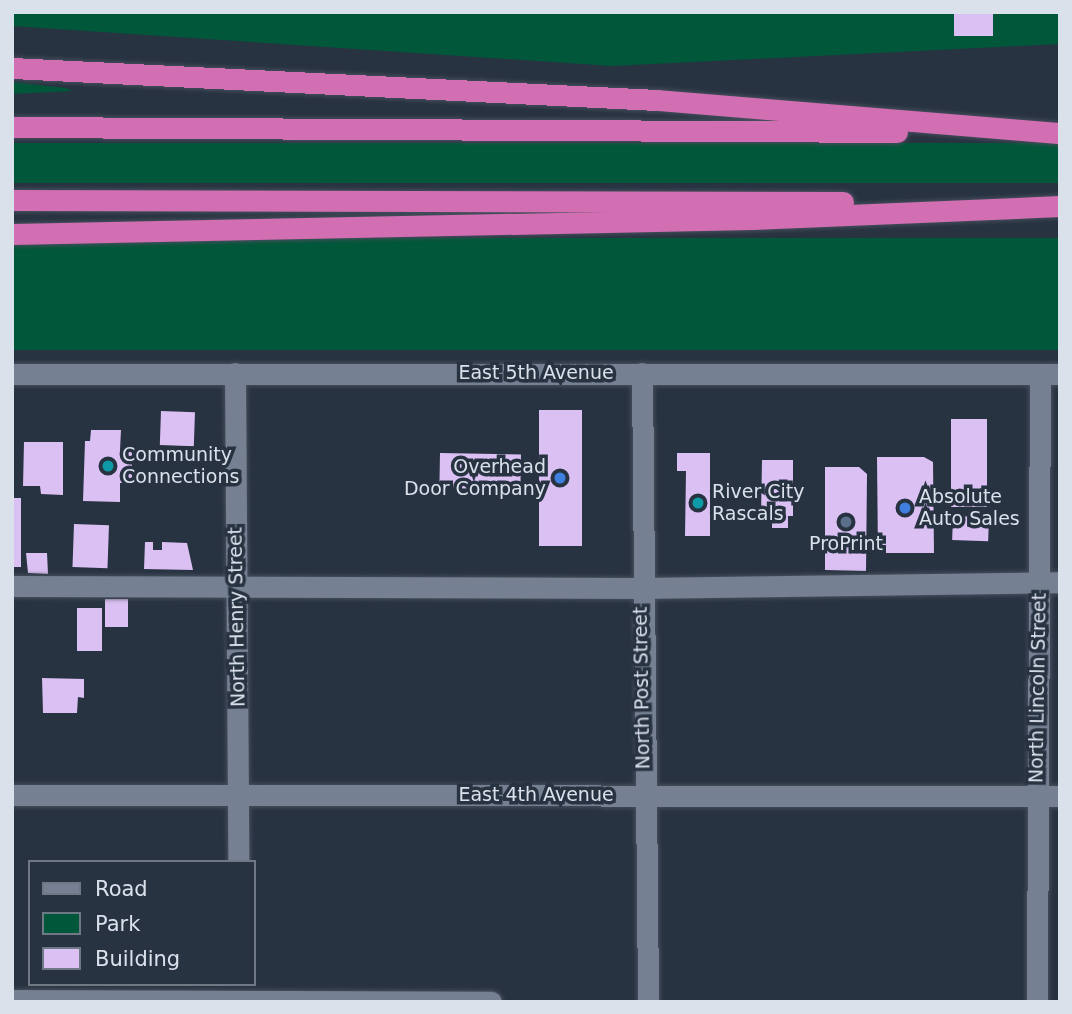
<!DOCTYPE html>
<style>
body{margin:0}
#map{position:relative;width:1072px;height:1014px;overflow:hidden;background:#283342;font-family:"DejaVu Sans",sans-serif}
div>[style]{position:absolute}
.green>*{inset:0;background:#005739;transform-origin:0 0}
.building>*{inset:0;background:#dbc0f4;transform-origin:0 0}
.roads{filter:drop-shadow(0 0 2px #454e5b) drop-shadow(0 0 2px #454e5b)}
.minor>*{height:21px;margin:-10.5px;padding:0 10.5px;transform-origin:10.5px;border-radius:10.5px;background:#758193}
.highway>*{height:21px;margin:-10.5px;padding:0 10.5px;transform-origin:10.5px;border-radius:10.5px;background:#d26eb2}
.dots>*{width:19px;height:19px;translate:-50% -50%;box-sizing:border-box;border:4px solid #283342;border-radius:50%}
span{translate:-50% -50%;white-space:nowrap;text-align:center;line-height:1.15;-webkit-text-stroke:7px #283342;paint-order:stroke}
.street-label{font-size:19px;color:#dae1eb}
.poi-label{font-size:19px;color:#dae1eb}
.left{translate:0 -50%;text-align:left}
.right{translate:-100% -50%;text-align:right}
.frame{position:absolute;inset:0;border:14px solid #dae1eb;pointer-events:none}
.legend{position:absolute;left:28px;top:860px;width:228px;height:126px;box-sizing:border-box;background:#283342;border:2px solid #6f7986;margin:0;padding:9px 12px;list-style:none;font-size:21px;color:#dae1eb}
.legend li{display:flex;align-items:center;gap:14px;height:35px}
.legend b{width:35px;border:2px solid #6f7986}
</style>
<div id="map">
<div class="green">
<i style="clip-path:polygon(12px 12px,1060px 12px,1060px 44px,612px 66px,12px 26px)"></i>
<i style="clip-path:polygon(12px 82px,66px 88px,72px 91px,12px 94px)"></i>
<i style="left:12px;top:143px;width:1048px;height:40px"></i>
<i style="left:1060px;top:238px;width:112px;height:1048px;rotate:90deg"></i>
</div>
<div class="building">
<i style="left:954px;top:12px;width:39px;height:24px"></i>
<i style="left:539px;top:410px;width:43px;height:136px"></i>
<i style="left:161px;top:411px;width:34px;height:34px;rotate:2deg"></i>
<i style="left:951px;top:419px;width:36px;height:88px"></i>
<i style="clip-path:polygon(91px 430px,121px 430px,120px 450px,132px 450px,132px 483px,120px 483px,120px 502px,83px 501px,85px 441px,90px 441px)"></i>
<i style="clip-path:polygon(24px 442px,63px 442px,63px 495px,41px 494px,40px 486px,23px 486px)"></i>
<i style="left:440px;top:453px;width:81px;height:35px;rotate:1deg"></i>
<i style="clip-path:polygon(677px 453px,710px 453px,710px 536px,685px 536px,686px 471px,677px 471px)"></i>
<i style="clip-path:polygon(877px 457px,924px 457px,933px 462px,934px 553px,878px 553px)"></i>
<i style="clip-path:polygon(762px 460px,793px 460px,793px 516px,788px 516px,788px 528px,772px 528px,772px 517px,761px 517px)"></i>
<i style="clip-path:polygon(825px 467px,859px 467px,867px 474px,866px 571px,825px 570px)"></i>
<i style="left:12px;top:498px;width:9px;height:69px"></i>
<i style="left:953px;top:516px;width:36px;height:24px;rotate:2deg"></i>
<i style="left:74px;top:524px;width:35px;height:43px;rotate:2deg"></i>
<i style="clip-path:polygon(145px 542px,153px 542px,153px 550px,162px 550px,162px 542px,187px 543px,193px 570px,144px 569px)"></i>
<i style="clip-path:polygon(26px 553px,47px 553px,48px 574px,28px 573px)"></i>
<i style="left:105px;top:599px;width:23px;height:28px"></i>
<i style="left:77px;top:608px;width:25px;height:43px"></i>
<i style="clip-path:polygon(42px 678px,84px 679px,84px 698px,78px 697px,77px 713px,43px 713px)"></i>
</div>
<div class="roads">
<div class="minor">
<i style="left:235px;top:373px;width:489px;rotate:89.6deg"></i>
<i style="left:642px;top:373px;width:629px;rotate:89.45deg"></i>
<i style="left:12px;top:374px;width:1048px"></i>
<i style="left:12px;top:586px;width:628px;rotate:0.18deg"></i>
<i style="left:640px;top:588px;width:420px;rotate:-0.8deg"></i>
<i style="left:12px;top:795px;width:1048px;rotate:0.05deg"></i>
<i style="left:12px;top:1000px;width:479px;rotate:0.2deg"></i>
<i style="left:1037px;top:1002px;width:628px;rotate:-89.73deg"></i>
</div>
<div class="highway">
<i style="left:12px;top:68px;width:646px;rotate:2.84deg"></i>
<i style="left:657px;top:100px;width:404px;rotate:4.7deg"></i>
<i style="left:12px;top:127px;width:885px;rotate:0.32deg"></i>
<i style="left:12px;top:200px;width:831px;rotate:0.14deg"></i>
<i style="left:12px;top:234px;width:740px;rotate:-1.16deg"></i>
<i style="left:752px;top:219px;width:308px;rotate:-2.4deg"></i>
</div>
</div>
<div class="dots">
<i style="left:108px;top:466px;background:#0f9aa8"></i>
<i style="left:560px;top:478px;background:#3f7fe0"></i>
<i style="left:698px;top:503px;background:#0f9aa8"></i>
<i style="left:905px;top:508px;background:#3f7fe0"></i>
<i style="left:846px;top:522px;background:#5c6f8a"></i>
</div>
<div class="street-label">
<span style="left:536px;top:373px">East 5th Avenue</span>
<span style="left:237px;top:617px;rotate:-91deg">North Henry Street</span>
<span style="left:642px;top:688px;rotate:-91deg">North Post Street</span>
<span style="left:1038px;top:688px;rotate:-89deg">North Lincoln Street</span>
<span style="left:536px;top:795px">East 4th Avenue</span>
</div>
<div class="poi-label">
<span class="left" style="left:122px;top:466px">Community<br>Connections</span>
<span class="right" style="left:546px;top:478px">Overhead<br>Door Company</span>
<span class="left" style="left:712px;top:503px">River City<br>Rascals</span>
<span class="left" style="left:919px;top:508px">Absolute<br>Auto Sales</span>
<span style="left:846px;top:544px">ProPrint</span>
</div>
<div class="frame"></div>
<ul class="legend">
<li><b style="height:9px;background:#758193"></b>Road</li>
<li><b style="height:19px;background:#005739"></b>Park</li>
<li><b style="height:19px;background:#dbc0f4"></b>Building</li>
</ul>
</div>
